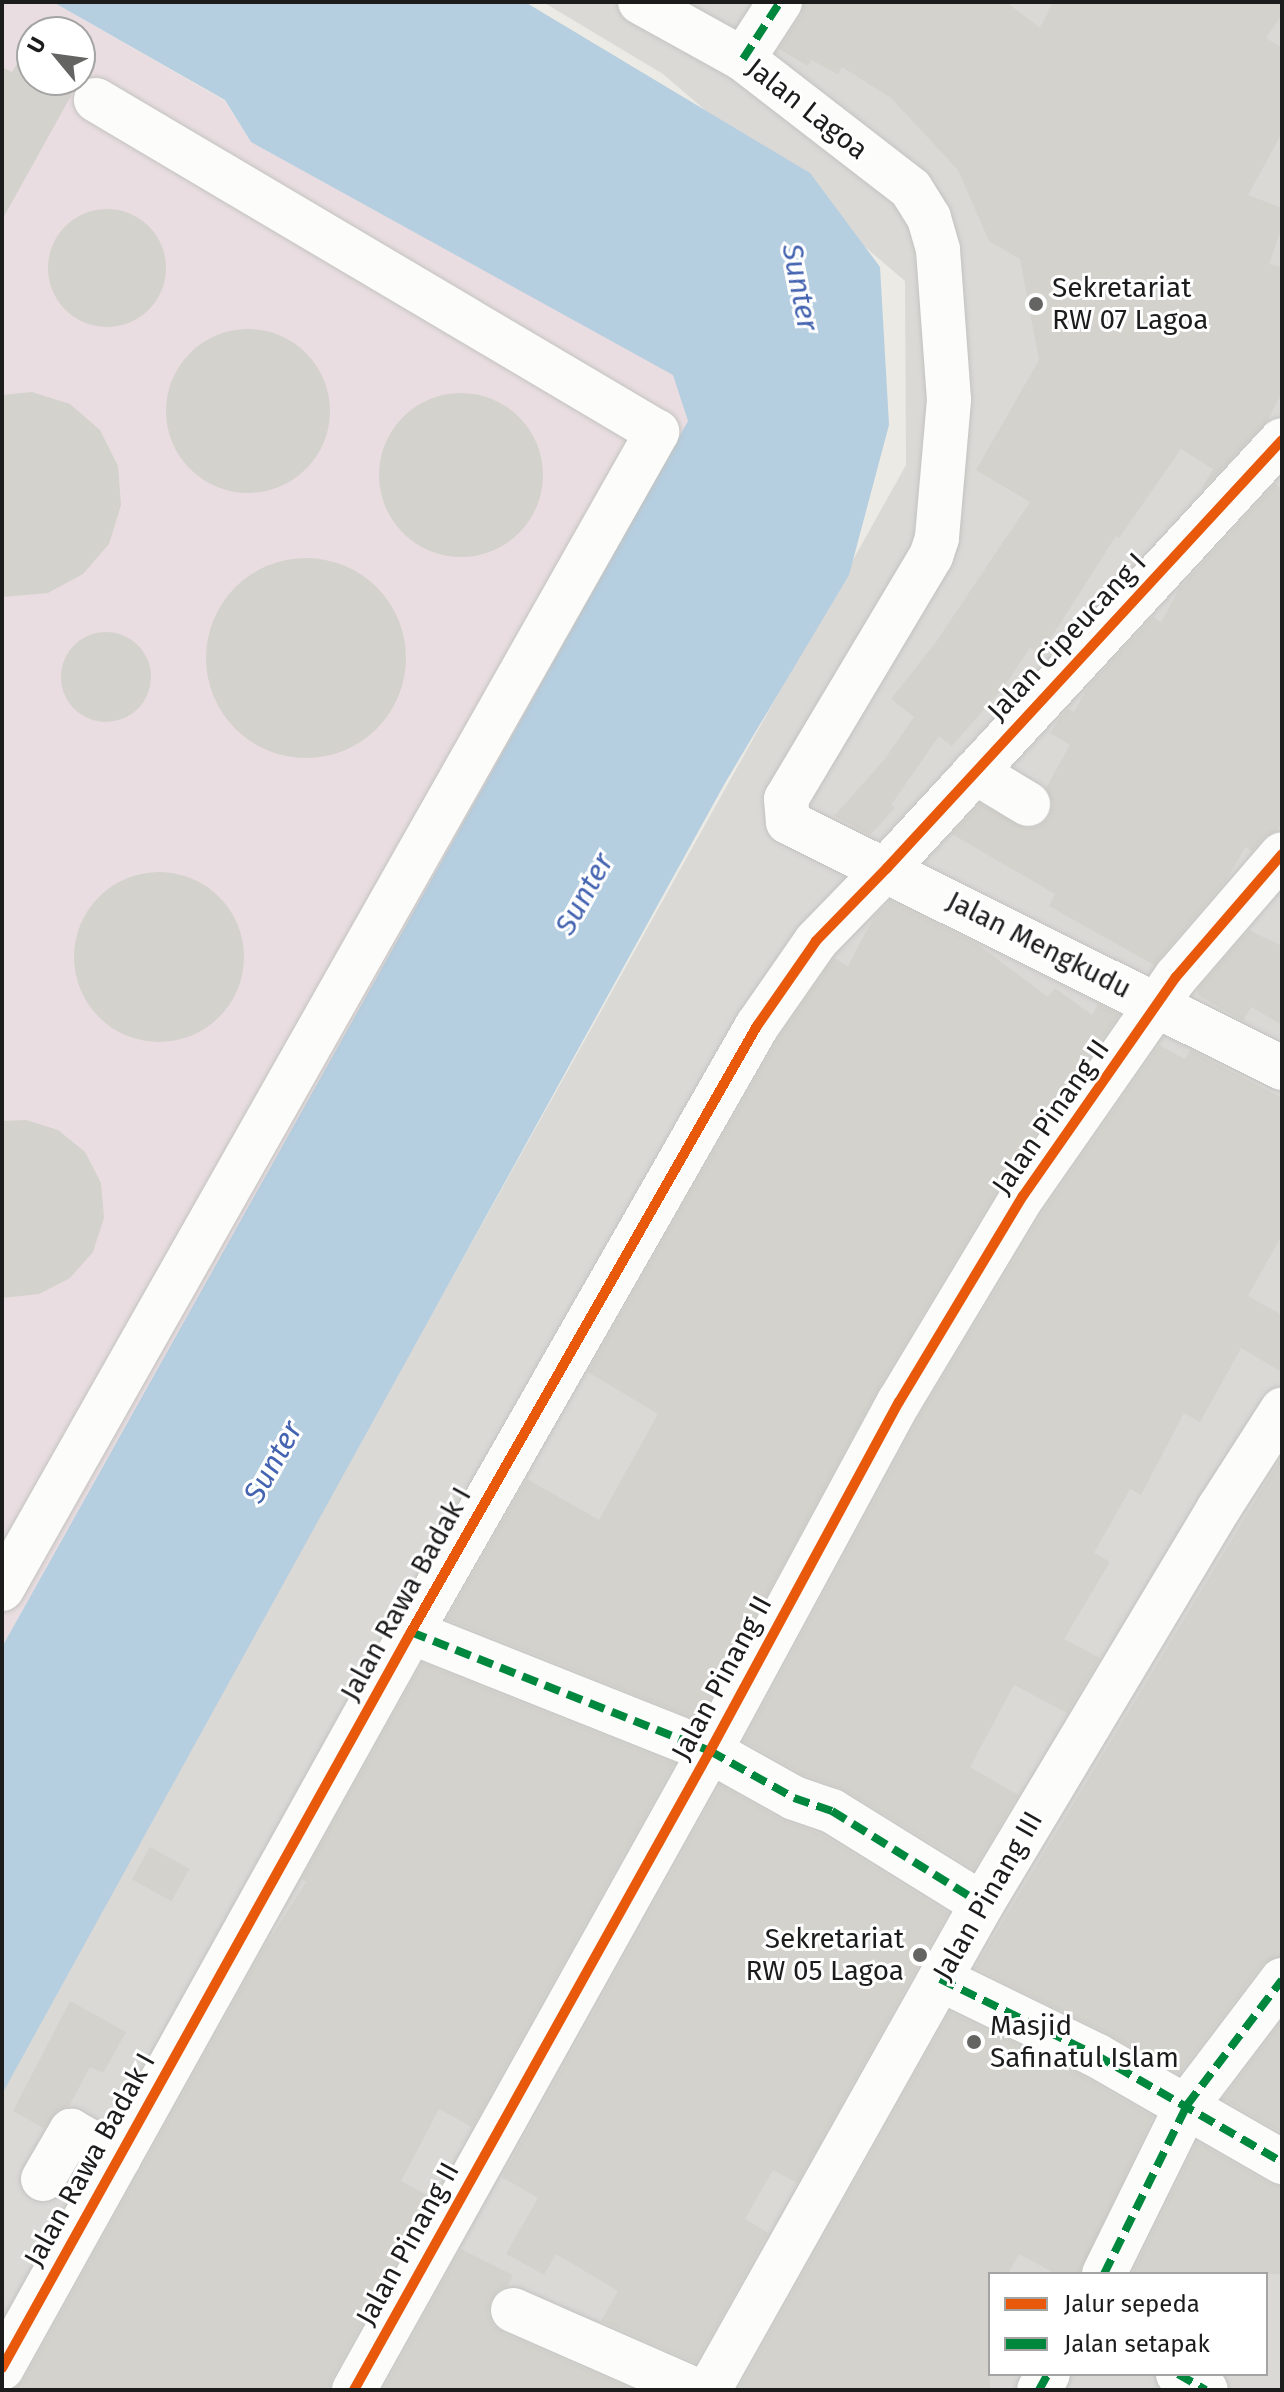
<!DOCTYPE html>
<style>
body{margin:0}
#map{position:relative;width:1284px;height:2392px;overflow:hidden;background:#ebeae4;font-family:"Fira Sans",sans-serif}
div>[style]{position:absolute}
.residential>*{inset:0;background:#dad9d6}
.industrial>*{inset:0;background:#e9dde1}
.water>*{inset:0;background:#b5cee0}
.building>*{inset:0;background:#d4d2cc;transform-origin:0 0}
.round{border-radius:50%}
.roads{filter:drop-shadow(0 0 2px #c3c3c0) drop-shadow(0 0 2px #c3c3c0)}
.minor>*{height:44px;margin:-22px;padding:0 22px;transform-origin:22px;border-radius:22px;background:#fcfcfb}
.quiet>*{height:8px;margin-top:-4px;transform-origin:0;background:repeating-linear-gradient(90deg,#00873e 0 16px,transparent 0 24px)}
.cycleway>*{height:10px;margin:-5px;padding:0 5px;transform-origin:5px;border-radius:5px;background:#e8590c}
.dots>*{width:22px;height:22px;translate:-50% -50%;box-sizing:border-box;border:4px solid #fff;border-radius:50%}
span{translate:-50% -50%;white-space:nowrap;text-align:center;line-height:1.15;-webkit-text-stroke:6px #fff;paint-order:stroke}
.street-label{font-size:28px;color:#1c1c1c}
.poi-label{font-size:28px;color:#1c1c1c}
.left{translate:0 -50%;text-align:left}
.right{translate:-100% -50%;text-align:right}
.water-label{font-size:30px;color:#4463b0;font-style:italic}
.frame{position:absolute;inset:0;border:4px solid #1c1c1c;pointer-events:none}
.legend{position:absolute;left:988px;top:2272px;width:280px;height:104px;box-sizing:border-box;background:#fff;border:2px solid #a4a4a4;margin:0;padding:10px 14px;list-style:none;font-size:24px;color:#1c1c1c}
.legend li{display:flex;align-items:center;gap:16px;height:40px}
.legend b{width:40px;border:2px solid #a4a4a4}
.north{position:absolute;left:16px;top:16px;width:80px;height:80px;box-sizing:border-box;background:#fff;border:2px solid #a4a4a4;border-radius:50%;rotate:299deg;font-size:22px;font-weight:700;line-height:32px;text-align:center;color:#1c1c1c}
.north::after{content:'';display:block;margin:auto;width:28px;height:36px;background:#646462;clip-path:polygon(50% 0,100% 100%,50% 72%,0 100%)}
</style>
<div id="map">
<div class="residential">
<i style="clip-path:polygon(evenodd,543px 2px,1282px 2px,1282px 2390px,2px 2390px,2px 2084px,906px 465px,905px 281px,663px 74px,543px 2px,990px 2274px,1266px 2274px,1266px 2374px,990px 2374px,990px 2274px)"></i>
</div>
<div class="industrial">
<i style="clip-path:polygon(evenodd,2px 2px,53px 2px,225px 101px,251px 142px,674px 375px,688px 421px,2px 1647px,2px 2px,32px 32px,80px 32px,80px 80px,32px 80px,32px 32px)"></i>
</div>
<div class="water">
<i style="clip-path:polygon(53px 2px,525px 2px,810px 173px,880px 267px,889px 425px,849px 575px,725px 783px,2px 2094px,2px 1647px,688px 421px,673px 375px,251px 142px,225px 100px)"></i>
</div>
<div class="building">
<i style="clip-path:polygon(805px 2px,1006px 2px,1040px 28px,1053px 2px,1282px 2px,1282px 15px,1266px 38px,1282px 47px,1282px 133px,1248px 195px,1282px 208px,1282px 227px,1269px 264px,1282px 267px,1282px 392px,1268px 420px,1200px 492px,1213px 469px,1181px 449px,1119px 538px,1116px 536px,1040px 655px,1030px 648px,1003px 688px,952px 746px,939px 736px,891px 805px,895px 808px,870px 835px,834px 816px,884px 760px,914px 717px,891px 699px,936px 642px,1030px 502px,976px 470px,1039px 360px,1020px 259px,989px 241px,958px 170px,891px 98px,842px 67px,838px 74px,811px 60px,808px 66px,779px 49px,801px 16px)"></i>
<i style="clip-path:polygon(17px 64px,32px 72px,32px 80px,47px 80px,72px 94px,2px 220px,2px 67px,12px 72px)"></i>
<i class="round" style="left:48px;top:209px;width:118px;height:118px"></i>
<i class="round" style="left:166px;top:329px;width:164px;height:164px"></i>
<i style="clip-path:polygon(32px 392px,70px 404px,100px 430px,118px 466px,121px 505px,109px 544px,83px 574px,48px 593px,2px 597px,2px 395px)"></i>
<i class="round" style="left:379px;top:393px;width:164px;height:164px"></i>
<i style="clip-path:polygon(1275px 484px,1282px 489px,1282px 821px,1277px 830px,1264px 837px,1252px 851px,1245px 847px,1228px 878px,1154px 965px,1049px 906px,1055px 894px,952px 834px,980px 804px,1027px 829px,1039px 826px,1049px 818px,1053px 804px,1046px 788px,1070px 745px,1050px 733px,1061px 717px,1068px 709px,1074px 712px,1088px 687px,1153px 617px,1161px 622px,1180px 588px)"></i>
<i class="round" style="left:206px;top:558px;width:200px;height:200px"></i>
<i class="round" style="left:61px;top:632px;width:90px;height:90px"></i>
<i class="round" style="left:74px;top:872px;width:170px;height:170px"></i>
<i style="clip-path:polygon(890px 901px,977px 944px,1048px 997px,1055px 988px,1092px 1015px,1098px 1004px,1119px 1015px,1002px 1182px,878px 1389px,699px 1720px,447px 1619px,527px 1479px,599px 1520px,658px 1414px,588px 1372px,778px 1039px,834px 958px,848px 966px,874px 917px)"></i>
<i style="clip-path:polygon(1249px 930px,1282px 946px,1282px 1025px,1251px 1007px,1243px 1021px,1198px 995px,1198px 989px)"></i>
<i style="clip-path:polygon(1159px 1045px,1185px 1059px,1190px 1050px,1282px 1098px,1282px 1235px,1248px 1296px,1282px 1315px,1282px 1372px,1241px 1348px,1200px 1422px,1184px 1413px,1141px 1495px,1130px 1489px,1094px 1553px,1110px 1562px,1064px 1639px,1100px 1658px,1067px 1713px,1014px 1685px,970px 1767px,1018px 1795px,974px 1869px,845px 1790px,804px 1775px,744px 1741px,921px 1414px,1044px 1210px)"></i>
<i style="clip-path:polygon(26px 1120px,58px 1130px,85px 1152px,101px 1183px,104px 1218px,93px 1252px,70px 1278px,39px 1294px,2px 1298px,2px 1121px)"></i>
<i style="clip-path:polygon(1282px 1456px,1282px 1956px,1262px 1965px,1179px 2074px,1107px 2033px,975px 1968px)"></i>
<i style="clip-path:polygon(422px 1663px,674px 1764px,472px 2127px,439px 2109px,401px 2181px,432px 2198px,332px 2378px,329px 2390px,13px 2390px,24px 2380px,263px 1950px,306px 1882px,302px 1879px)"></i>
<i style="clip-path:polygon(720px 1785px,782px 1820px,821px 1834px,948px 1913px,797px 2183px,773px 2170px,745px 2219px,768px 2233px,696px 2363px,601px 2321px,618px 2291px,556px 2254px,544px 2275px,506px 2254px,538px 2198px,502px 2177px)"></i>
<i style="left:150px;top:1847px;width:45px;height:37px;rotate:29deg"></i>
<i style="clip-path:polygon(70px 2001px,126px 2032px,103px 2073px,90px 2067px,69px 2106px,58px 2110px,44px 2128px,13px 2111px)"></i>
<i style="clip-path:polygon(950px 2012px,1084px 2077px,1153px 2117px,1079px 2274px,1056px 2274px,1019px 2254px,1008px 2274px,990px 2274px,990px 2390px,738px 2390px)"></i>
<i style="clip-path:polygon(1282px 2021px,1282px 2133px,1223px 2099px)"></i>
<i style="clip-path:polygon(1197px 2142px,1270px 2184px,1282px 2187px,1282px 2274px,1132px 2274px)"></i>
<i style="clip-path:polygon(461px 2249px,513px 2275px,507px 2286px,498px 2290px,490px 2301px,488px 2314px,493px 2325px,503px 2333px,633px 2390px,383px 2390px)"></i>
</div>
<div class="roads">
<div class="minor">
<i style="left:640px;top:2px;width:118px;rotate:29deg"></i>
<i style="left:743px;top:59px;width:212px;rotate:37.7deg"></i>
<i style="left:911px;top:189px;width:34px;rotate:58deg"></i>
<i style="left:929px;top:218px;width:33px;rotate:74deg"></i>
<i style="left:938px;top:250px;width:150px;rotate:85.8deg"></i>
<i style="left:949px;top:400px;width:139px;rotate:95deg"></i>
<i style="left:937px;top:538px;width:19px;rotate:108deg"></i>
<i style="left:931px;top:556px;width:283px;rotate:120.8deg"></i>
<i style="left:786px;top:799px;width:23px;rotate:85deg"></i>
<i style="left:788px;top:822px;width:552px;rotate:26.47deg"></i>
<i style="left:743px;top:59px;width:68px;rotate:-57deg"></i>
<i style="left:975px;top:772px;width:62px;rotate:31.1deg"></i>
<i style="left:2px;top:1589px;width:1330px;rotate:-60.48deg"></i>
<i style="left:657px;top:432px;width:652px;rotate:-149.38deg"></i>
<i style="left:411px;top:1632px;width:322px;rotate:21.7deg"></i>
<i style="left:710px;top:1751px;width:96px;rotate:29.2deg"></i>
<i style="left:794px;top:1798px;width:40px;rotate:18.9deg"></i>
<i style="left:832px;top:1811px;width:176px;rotate:31.8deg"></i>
<i style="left:940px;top:1979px;width:174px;rotate:26deg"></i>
<i style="left:1096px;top:2055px;width:215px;rotate:29.9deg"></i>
<i style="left:43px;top:2179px;width:56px;rotate:-59.7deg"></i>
<i style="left:71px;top:2131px;width:55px;rotate:29.4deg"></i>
<i style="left:1104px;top:2274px;width:188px;rotate:-63.8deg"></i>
<i style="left:1187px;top:2105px;width:157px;rotate:-52.8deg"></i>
<i style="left:513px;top:2310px;width:199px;rotate:23.7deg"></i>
<i style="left:2px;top:2368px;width:842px;rotate:-60.94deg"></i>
<i style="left:411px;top:1632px;width:698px;rotate:-60.28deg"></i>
<i style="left:757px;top:1026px;width:103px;rotate:-55.2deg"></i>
<i style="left:816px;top:941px;width:102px;rotate:-45.8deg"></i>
<i style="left:887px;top:868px;width:582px;rotate:-47.3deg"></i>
<i style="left:1178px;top:2374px;width:32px;rotate:30deg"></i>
<i style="left:354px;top:2390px;width:731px;rotate:-60.88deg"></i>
<i style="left:710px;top:1751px;width:397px;rotate:-61.6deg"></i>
<i style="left:899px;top:1402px;width:240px;rotate:-59deg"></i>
<i style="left:1023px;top:1196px;width:267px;rotate:-55.1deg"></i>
<i style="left:1176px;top:977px;width:162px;rotate:-49.2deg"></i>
<i style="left:709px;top:2390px;width:557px;rotate:-60.68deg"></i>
<i style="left:982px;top:1904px;width:462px;rotate:-59.1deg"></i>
<i style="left:1219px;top:1508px;width:117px;rotate:-57.3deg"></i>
<i style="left:1039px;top:2390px;width:18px;rotate:-61deg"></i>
</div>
</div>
<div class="quiet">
<i style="left:743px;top:59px;width:68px;rotate:-57deg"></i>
<i style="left:411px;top:1632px;width:322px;rotate:21.7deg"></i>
<i style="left:710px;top:1751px;width:96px;rotate:29.2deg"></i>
<i style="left:794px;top:1798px;width:40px;rotate:18.9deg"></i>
<i style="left:832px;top:1811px;width:176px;rotate:31.8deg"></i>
<i style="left:940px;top:1979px;width:174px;rotate:26deg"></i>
<i style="left:1096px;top:2055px;width:215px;rotate:29.9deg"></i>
<i style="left:1104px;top:2274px;width:188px;rotate:-63.8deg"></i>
<i style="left:1187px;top:2105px;width:157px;rotate:-52.8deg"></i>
<i style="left:1178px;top:2374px;width:32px;rotate:30deg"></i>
<i style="left:1039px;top:2390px;width:18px;rotate:-61deg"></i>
</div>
<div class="cycleway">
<i style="left:2px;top:2368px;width:842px;rotate:-60.94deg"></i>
<i style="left:411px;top:1632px;width:698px;rotate:-60.28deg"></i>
<i style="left:757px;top:1026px;width:103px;rotate:-55.2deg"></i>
<i style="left:816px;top:941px;width:102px;rotate:-45.8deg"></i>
<i style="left:887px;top:868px;width:582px;rotate:-47.3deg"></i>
<i style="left:354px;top:2390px;width:731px;rotate:-60.88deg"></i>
<i style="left:710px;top:1751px;width:397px;rotate:-61.6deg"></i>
<i style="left:899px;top:1402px;width:240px;rotate:-59deg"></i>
<i style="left:1023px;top:1196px;width:267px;rotate:-55.1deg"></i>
<i style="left:1176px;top:977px;width:162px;rotate:-49.2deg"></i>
</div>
<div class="dots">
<i style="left:1036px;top:304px;background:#646462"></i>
<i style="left:920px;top:1955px;background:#646462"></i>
<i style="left:974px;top:2042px;background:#646462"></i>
</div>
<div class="street-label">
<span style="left:807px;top:109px;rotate:38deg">Jalan Lagoa</span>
<span style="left:1067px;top:637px;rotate:-47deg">Jalan Cipeucang I</span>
<span style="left:1039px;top:945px;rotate:27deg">Jalan Mengkudu</span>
<span style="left:1051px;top:1117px;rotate:-55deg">Jalan Pinang II</span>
<span style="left:406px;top:1594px;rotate:-61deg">Jalan Rawa Badak I</span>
<span style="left:722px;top:1678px;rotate:-62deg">Jalan Pinang II</span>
<span style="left:988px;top:1896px;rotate:-60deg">Jalan Pinang III</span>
<span style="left:90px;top:2160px;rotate:-61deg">Jalan Rawa Badak I</span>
<span style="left:408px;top:2244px;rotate:-61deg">Jalan Pinang II</span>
</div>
<div class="poi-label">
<span class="left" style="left:1052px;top:304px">Sekretariat<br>RW 07 Lagoa</span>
<span class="right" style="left:904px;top:1955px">Sekretariat<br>RW 05 Lagoa</span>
<span class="left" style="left:990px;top:2042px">Masjid<br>Safinatul Islam</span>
</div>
<div class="water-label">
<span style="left:800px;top:287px;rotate:79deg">Sunter</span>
<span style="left:584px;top:894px;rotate:-61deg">Sunter</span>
<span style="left:273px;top:1462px;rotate:-61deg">Sunter</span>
</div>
<div class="frame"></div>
<ul class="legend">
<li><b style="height:10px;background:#e8590c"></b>Jalur sepeda</li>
<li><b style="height:10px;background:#00873e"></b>Jalan setapak</li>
</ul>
<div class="north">U</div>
</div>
